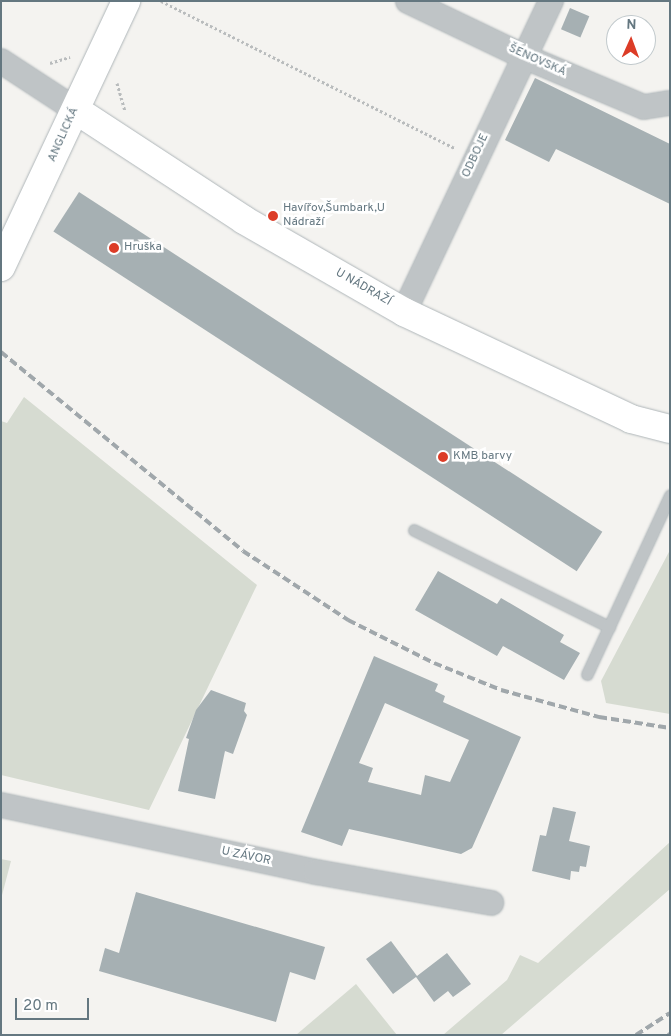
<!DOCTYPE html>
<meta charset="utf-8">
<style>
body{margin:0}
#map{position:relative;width:671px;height:1036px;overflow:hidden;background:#f4f3f0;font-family:Overpass,sans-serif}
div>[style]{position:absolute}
.green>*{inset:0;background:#d6dbd1}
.building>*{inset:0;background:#a6b0b3;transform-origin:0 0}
.path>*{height:3px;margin-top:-1.5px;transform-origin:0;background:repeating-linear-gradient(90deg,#b9bcbd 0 2.5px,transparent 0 5px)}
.roads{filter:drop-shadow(0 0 1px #afb6b9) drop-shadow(0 0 1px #afb6b9)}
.lane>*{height:11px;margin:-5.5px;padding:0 5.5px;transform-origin:5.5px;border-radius:5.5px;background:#bfc4c6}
.street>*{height:24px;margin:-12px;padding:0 12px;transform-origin:12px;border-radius:12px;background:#bfc4c6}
.secondary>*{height:28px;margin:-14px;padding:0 14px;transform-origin:14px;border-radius:14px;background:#fff}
.rail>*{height:4px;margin-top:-2px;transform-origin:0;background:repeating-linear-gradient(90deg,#a0a7ab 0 8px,transparent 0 12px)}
.dots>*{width:14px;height:14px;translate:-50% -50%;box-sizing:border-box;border:2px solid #fff;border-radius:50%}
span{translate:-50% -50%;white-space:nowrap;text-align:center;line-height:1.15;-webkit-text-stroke:5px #fff;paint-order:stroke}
.street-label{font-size:12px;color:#647780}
.poi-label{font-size:12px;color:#647780}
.left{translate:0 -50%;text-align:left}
.frame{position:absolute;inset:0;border:2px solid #647780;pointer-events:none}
.north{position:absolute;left:606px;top:15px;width:50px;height:50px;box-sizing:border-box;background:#fff;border:1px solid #c1c9cc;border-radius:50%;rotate:2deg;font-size:14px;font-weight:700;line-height:20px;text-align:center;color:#647780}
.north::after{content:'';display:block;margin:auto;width:18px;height:22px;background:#dc3c27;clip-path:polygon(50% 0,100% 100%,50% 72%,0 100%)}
.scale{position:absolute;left:15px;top:998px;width:74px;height:22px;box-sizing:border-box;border:2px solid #647780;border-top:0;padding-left:6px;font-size:15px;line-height:18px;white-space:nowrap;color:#647780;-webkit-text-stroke:4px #fff;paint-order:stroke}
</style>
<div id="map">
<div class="green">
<i style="clip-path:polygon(24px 397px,257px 585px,149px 810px,1px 775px,1px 421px,7px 423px)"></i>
<i style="clip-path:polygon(670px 550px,670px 714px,606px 703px,601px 681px)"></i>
<i style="clip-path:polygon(670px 842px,670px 889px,501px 1035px,443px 1035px,507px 980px,520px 955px,538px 963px)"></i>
<i style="clip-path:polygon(1px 859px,11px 861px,1px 899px)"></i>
<i style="clip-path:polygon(356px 984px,397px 1035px,296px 1035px)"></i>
</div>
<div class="building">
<i style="left:570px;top:8px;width:21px;height:23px;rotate:23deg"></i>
<i style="clip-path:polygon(535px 78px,670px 144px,670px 204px,556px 149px,549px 162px,505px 140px)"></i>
<i style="left:79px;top:192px;width:624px;height:47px;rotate:33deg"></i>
<i style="clip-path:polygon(438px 571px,497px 604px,501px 598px,564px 635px,560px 642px,580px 653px,564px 680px,503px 646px,497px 656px,415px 610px)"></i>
<i style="clip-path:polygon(evenodd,374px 656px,438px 684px,435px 691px,445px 696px,443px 702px,521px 737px,472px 848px,461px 854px,349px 829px,342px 846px,301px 832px,374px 656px,385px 703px,469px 740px,450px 782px,425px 775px,421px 795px,368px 782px,373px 768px,359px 763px,385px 703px)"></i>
<i style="clip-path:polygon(211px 690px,246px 703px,244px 711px,247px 715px,233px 754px,225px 751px,215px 799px,178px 791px,189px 739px,186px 738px,196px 710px)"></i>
<i style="clip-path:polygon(553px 807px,576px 812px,569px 841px,590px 846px,586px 867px,580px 866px,579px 872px,571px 871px,570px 880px,532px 871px,540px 835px,546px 836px)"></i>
<i style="clip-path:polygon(136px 892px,325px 947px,315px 980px,290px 972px,276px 1022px,99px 971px,105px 948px,119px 953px)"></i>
<i style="clip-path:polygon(391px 941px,417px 976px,447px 953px,471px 984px,453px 997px,448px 991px,434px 1002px,416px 977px,393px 994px,366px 959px)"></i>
</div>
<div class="path">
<i style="left:161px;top:1px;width:328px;rotate:26.6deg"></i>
<i style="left:50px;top:63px;width:21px;rotate:-17deg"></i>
<i style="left:117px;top:83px;width:29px;rotate:74deg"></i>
</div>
<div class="roads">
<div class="lane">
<i style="left:414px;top:530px;width:218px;rotate:26.4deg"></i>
<i style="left:587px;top:674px;width:197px;rotate:-65.1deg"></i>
</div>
<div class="street">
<i style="left:408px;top:1px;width:127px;rotate:25.6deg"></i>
<i style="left:523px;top:56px;width:131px;rotate:22.9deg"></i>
<i style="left:644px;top:107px;width:26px;rotate:-9deg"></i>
<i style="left:1px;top:61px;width:90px;rotate:33.2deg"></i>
<i style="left:404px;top:312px;width:344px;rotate:-64.7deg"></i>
<i style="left:1px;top:805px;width:322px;rotate:12deg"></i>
<i style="left:316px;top:872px;width:178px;rotate:10deg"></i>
</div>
<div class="secondary">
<i style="left:76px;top:110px;width:201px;rotate:33.2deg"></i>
<i style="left:244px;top:220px;width:185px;rotate:29.9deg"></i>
<i style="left:404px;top:312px;width:251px;rotate:25.2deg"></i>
<i style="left:631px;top:419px;width:40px;rotate:14.4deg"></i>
<i style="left:1px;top:267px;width:294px;rotate:-64.8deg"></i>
</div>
</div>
<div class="rail">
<i style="left:1px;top:352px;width:313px;rotate:39.4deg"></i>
<i style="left:243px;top:551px;width:126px;rotate:33.3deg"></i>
<i style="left:348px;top:620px;width:96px;rotate:26.6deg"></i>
<i style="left:434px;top:663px;width:72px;rotate:21.9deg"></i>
<i style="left:501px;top:690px;width:102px;rotate:15.4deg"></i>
<i style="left:599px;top:717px;width:72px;rotate:8.8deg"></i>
<i style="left:636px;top:1035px;width:40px;rotate:-32.9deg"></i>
<i style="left:668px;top:1035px;width:2px;rotate:-27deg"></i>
</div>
<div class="dots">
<i style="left:273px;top:216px;background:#dc3c27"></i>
<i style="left:114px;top:248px;background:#dc3c27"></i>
<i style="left:443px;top:457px;background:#dc3c27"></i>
</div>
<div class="street-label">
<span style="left:537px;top:61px;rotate:24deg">ŠENOVSKÁ</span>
<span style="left:64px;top:135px;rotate:-66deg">ANGLICKÁ</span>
<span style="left:476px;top:156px;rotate:-65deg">ODBOJE</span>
<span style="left:363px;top:288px;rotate:30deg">U NÁDRAŽÍ</span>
<span style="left:246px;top:857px;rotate:12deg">U ZÁVOR</span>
</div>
<div class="poi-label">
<span class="left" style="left:283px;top:216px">Havířov,Šumbark,U<br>Nádraží</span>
<span class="left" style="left:124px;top:248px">Hruška</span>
<span class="left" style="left:453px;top:457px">KMB barvy</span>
</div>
<div class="frame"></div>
<div class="north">N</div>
<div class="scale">20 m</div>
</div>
